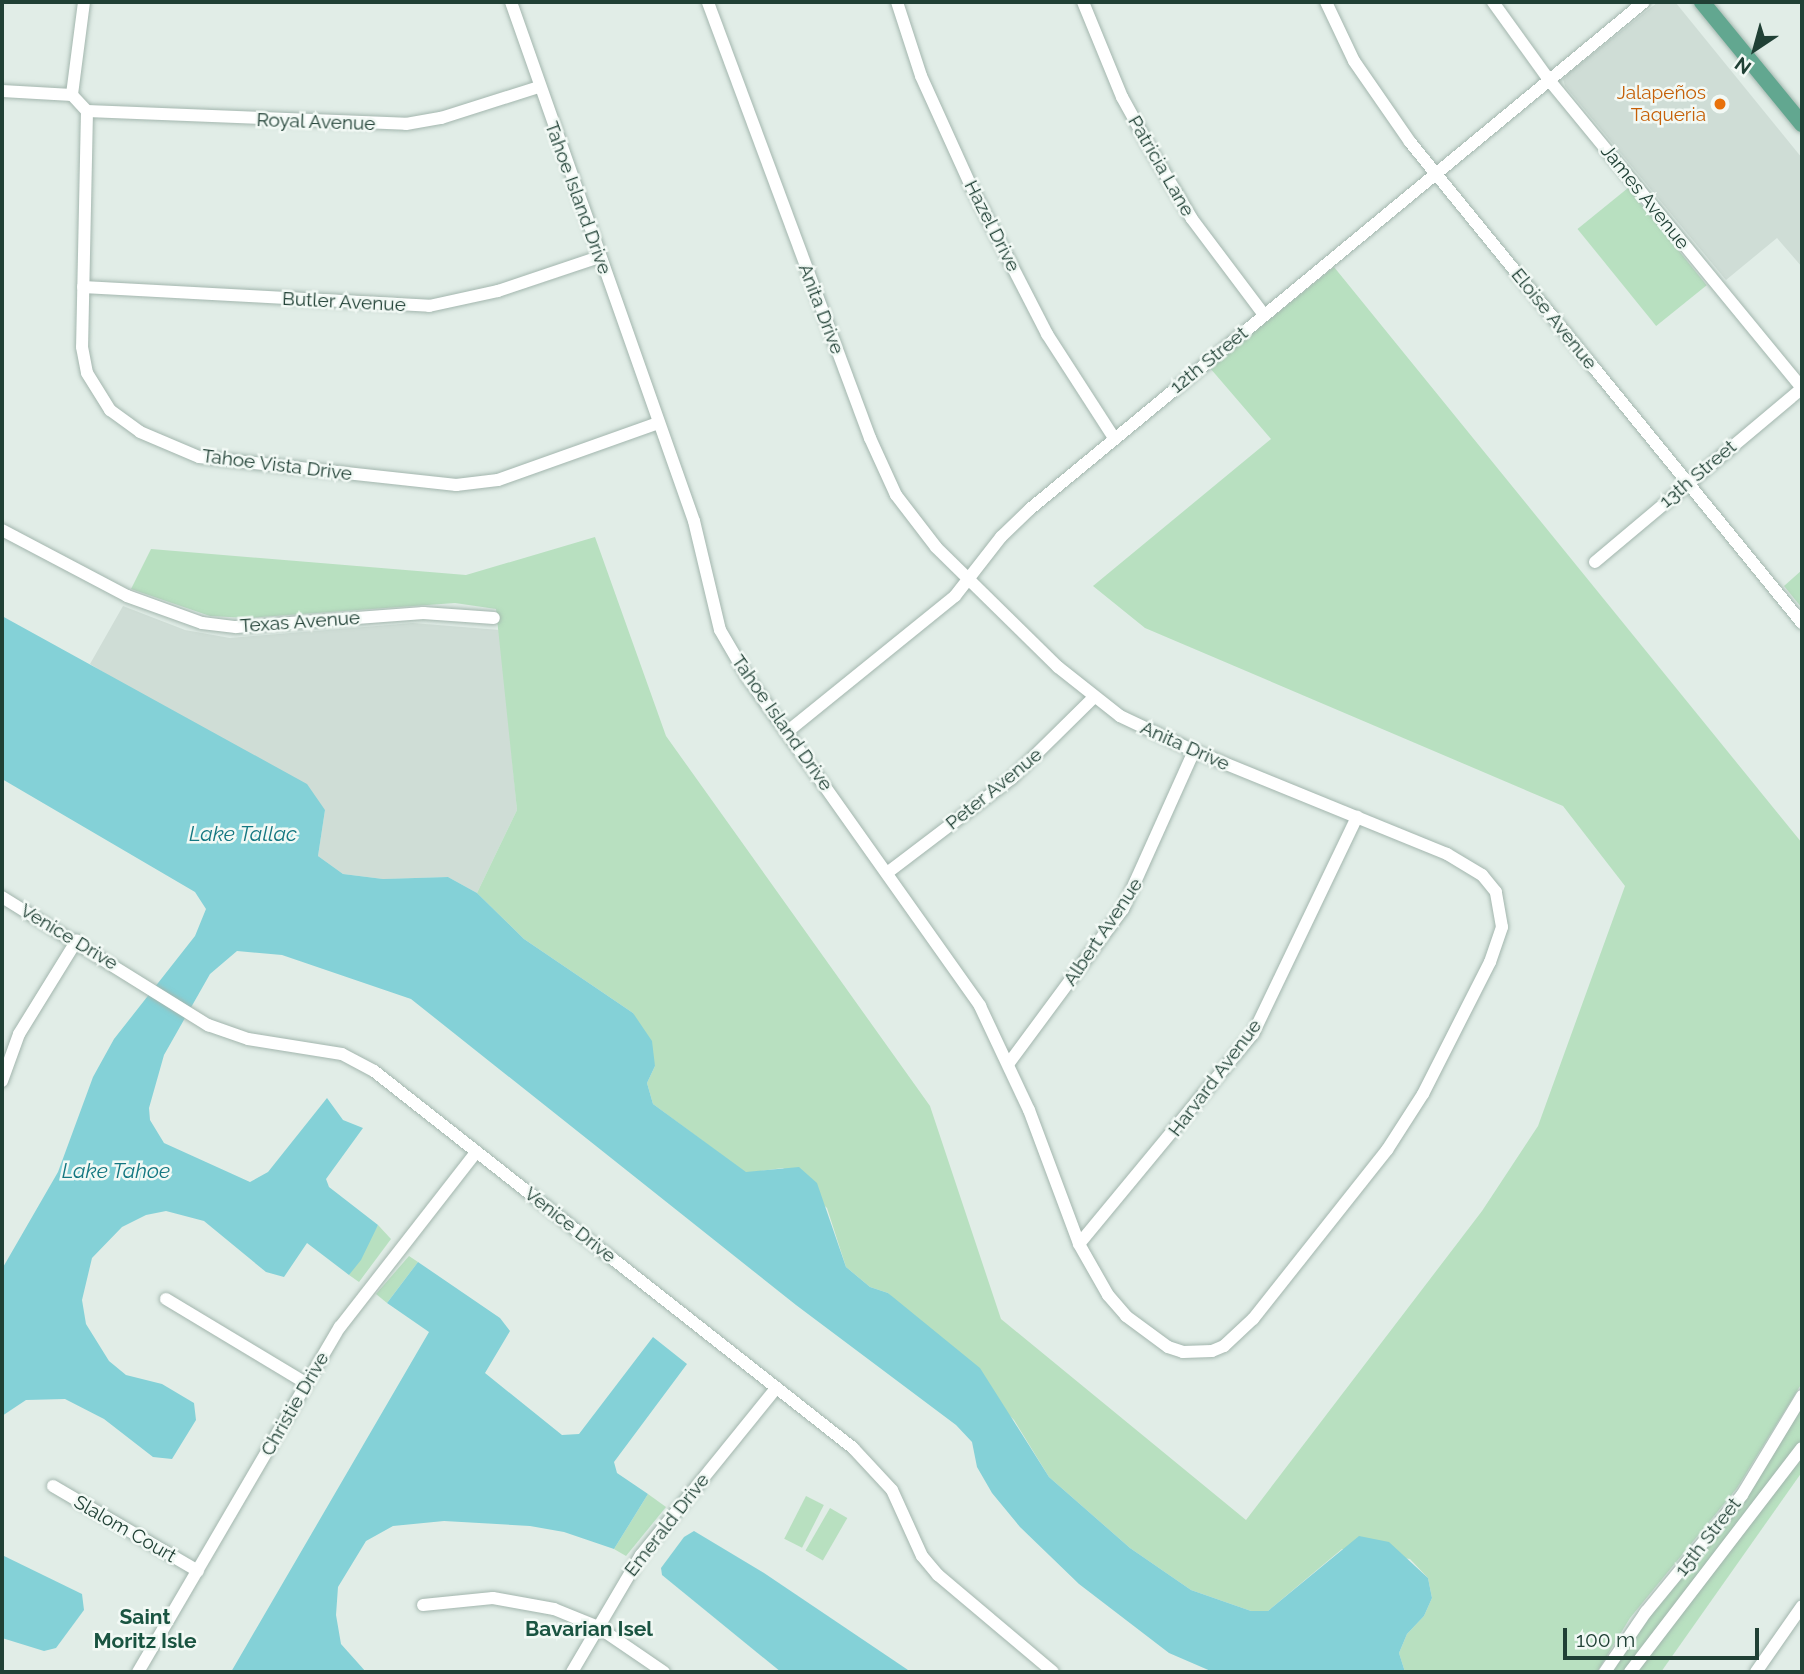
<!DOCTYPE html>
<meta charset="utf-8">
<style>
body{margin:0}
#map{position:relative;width:1804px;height:1674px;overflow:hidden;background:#e1ede7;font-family:Raleway,sans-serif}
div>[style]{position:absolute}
.built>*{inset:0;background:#cfddd6}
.green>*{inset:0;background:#b8e0c0;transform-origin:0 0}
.water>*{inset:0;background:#84d1d7}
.roads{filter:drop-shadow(0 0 2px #a3b6ae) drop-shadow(0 0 2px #a3b6ae)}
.minor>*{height:12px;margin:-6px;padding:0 6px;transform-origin:6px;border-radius:6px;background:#fff}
.major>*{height:16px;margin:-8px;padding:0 8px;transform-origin:8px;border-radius:8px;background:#62a790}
.dots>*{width:19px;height:19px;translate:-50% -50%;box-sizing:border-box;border:4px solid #f2f9f5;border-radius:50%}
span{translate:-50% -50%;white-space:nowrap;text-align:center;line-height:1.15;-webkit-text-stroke:5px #f2f9f5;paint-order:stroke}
.food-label{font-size:19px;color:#c56008}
.right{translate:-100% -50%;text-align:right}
.street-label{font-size:19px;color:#204035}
.water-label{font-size:21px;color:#147781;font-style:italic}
.neighbourhood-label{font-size:21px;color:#1a5441;font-weight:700}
.frame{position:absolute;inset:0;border:4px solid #204035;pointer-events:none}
.north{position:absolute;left:1720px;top:14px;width:70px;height:70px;-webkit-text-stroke:5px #f2f9f5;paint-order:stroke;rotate:216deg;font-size:19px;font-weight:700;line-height:28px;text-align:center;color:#204035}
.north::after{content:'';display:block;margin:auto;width:24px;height:32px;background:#204035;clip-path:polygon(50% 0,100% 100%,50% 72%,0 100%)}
.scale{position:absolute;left:1563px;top:1628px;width:196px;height:32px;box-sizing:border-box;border:4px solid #204035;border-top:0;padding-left:9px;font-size:21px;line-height:24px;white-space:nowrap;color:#204035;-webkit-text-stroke:5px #f2f9f5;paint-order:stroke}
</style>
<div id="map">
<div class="built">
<i style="clip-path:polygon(1658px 2px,1676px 3px,1802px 158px,1802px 267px,1777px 238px,1726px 280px,1565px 86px,1563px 79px,1570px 72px)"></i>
<i style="clip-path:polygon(123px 606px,185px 630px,230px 638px,413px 623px,500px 630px,517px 810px,477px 893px,448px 877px,383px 879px,343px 874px,318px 856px,325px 810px,90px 664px)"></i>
</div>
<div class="green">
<i style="left:1628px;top:188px;width:125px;height:65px;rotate:51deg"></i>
<i style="clip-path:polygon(1334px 267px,1802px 843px,1802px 1383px,1737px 1488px,1630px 1618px,1597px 1672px,1405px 1672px,1399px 1653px,1407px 1634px,1424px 1616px,1432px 1598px,1428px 1578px,1410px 1559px,1342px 1549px,1268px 1611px,1251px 1611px,1191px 1590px,1130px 1548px,1049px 1477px,1014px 1420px,888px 1293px,870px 1287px,846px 1267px,827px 1208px,783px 1168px,746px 1173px,653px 1104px,647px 1083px,655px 1066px,633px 1013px,524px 939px,477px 893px,517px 810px,496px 609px,455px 603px,248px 618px,210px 616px,131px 589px,151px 549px,466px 575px,595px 537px,666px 736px,930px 1106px,1001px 1319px,1246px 1520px,1482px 1211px,1538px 1126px,1625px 886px,1563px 806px,1145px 628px,1093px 586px,1271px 439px,1210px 368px)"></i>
<i style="clip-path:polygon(1802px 570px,1802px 608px,1784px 586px)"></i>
<i style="clip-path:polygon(378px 1225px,391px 1239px,359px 1282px,349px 1275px)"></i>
<i style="clip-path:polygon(409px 1256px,418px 1262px,387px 1303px,376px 1294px)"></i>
<i style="clip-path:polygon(1802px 1406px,1802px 1440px,1623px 1672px,1611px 1672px,1647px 1619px,1750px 1491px)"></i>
<i style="clip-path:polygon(1802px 1457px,1802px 1472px,1661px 1672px,1637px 1672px)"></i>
<i style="clip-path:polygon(648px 1494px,666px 1507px,626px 1556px,614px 1549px)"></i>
<i style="left:806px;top:1496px;width:20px;height:48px;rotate:27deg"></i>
<i style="left:830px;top:1508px;width:20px;height:49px;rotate:30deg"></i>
</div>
<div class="water">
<i style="clip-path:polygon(2px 616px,307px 784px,325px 810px,318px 856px,343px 874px,383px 879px,448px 877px,477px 893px,524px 939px,633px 1013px,652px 1041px,655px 1066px,647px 1083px,653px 1104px,746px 1172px,799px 1167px,817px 1183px,846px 1267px,870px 1287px,888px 1293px,980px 1368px,1049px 1477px,1130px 1548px,1191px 1590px,1251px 1611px,1268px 1611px,1359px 1536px,1389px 1542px,1428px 1578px,1432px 1598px,1424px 1616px,1407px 1634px,1399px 1653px,1405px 1672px,1213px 1672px,1169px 1653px,1079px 1584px,1020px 1527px,992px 1493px,977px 1467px,972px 1442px,956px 1425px,796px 1305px,411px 999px,282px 955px,237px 951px,210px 974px,164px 1055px,149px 1108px,150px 1120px,164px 1143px,250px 1182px,268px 1172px,327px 1098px,343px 1120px,363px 1128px,326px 1179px,329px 1187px,378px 1225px,361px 1260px,349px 1275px,307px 1243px,284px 1277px,266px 1272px,204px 1221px,166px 1211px,146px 1215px,122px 1227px,92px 1258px,82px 1300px,86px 1324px,109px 1361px,126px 1375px,162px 1384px,194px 1403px,196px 1420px,172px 1459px,153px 1457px,104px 1419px,65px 1399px,26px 1400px,2px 1416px,2px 1269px,58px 1172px,93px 1077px,114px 1039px,195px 936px,206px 909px,195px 892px,2px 779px)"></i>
<i style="clip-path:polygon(418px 1262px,500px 1318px,510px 1331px,485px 1373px,562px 1435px,579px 1434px,653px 1337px,687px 1364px,614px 1462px,617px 1473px,648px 1494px,614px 1549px,564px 1532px,530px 1526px,444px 1521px,393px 1526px,366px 1541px,338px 1587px,336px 1615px,341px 1644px,366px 1672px,231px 1672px,429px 1332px,387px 1303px)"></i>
<i style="clip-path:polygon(694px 1531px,764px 1573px,911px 1672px,781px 1672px,662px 1575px,661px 1568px,684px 1537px)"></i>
<i style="clip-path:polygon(2px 1555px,82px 1594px,84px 1610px,56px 1648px,44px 1651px,2px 1638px)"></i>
</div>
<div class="roads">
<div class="minor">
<i style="left:84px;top:2px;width:94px;rotate:97.4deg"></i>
<i style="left:72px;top:95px;width:22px;rotate:47deg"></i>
<i style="left:87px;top:111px;width:236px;rotate:91.2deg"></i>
<i style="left:82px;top:347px;width:26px;rotate:79deg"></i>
<i style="left:87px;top:373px;width:44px;rotate:58.1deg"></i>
<i style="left:110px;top:410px;width:37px;rotate:36deg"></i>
<i style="left:140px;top:432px;width:64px;rotate:23deg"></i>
<i style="left:199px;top:457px;width:259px;rotate:6.2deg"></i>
<i style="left:456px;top:485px;width:42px;rotate:-6.8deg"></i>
<i style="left:498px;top:480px;width:170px;rotate:-19.6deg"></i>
<i style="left:511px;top:2px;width:550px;rotate:70.58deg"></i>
<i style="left:694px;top:521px;width:112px;rotate:76.6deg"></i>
<i style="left:720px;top:630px;width:56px;rotate:59.7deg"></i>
<i style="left:748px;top:678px;width:402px;rotate:54.7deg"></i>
<i style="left:980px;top:1006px;width:115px;rotate:64.8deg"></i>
<i style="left:1029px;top:1110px;width:143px;rotate:69.5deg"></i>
<i style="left:1079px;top:1244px;width:59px;rotate:60.4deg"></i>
<i style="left:1108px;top:1295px;width:28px;rotate:49deg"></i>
<i style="left:1126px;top:1316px;width:52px;rotate:36.4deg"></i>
<i style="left:1168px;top:1347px;width:16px;rotate:18deg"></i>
<i style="left:1183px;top:1352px;width:29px;rotate:-2deg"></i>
<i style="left:1212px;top:1351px;width:13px;rotate:-23deg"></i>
<i style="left:1224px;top:1346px;width:40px;rotate:-43deg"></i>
<i style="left:1253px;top:1319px;width:216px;rotate:-51.6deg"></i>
<i style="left:1387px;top:1150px;width:67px;rotate:-57.3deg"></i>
<i style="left:1423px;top:1094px;width:148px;rotate:-63.1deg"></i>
<i style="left:1490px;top:962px;width:37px;rotate:-71deg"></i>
<i style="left:1502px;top:927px;width:36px;rotate:-100deg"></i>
<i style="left:1496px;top:892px;width:22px;rotate:-129deg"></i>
<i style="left:1482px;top:875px;width:41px;rotate:-149deg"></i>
<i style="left:1447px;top:854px;width:273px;rotate:-157.8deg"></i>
<i style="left:1194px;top:751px;width:82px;rotate:-154.7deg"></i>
<i style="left:1120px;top:716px;width:79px;rotate:-141.7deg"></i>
<i style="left:1058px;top:667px;width:171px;rotate:-135.5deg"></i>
<i style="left:936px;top:547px;width:66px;rotate:-127.6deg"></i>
<i style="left:896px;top:495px;width:63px;rotate:-114.5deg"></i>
<i style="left:870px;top:438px;width:465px;rotate:-110.4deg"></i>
<i style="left:897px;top:2px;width:78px;rotate:72deg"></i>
<i style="left:921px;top:76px;width:119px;rotate:65.6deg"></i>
<i style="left:970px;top:184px;width:169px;rotate:62.8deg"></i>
<i style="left:1047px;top:334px;width:124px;rotate:57.2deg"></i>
<i style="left:1083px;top:2px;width:103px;rotate:67.7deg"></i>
<i style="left:1122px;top:97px;width:66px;rotate:61.1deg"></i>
<i style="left:1154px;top:155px;width:74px;rotate:59.3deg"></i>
<i style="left:1192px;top:219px;width:120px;rotate:53.1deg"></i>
<i style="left:1326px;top:2px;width:65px;rotate:64.6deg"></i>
<i style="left:1354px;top:61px;width:98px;rotate:55.3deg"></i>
<i style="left:1410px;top:142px;width:621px;rotate:50.82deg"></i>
<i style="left:1493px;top:2px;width:96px;rotate:54.3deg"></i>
<i style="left:1549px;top:80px;width:399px;rotate:50.6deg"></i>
<i style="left:2px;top:91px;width:70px;rotate:3.3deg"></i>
<i style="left:87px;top:111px;width:319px;rotate:2.3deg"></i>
<i style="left:406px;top:124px;width:36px;rotate:-10deg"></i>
<i style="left:441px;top:118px;width:103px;rotate:-17.6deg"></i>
<i style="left:83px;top:287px;width:347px;rotate:3.1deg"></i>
<i style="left:429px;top:306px;width:71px;rotate:-12.3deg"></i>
<i style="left:498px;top:291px;width:107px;rotate:-18.6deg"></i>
<i style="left:2px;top:530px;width:141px;rotate:27.8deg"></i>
<i style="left:127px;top:596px;width:80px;rotate:19.8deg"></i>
<i style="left:202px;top:623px;width:34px;rotate:7deg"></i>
<i style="left:236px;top:627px;width:188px;rotate:-4.3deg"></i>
<i style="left:423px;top:613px;width:71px;rotate:4deg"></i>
<i style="left:1595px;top:562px;width:270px;rotate:-40deg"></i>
<i style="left:787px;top:732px;width:216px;rotate:-39deg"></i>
<i style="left:955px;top:596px;width:75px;rotate:-52.1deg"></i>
<i style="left:1001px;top:537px;width:40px;rotate:-44deg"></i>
<i style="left:1030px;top:509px;width:796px;rotate:-39.55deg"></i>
<i style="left:887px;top:873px;width:157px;rotate:-37.2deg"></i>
<i style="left:1012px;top:778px;width:115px;rotate:-44.6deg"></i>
<i style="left:2px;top:897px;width:243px;rotate:31.9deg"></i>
<i style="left:208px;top:1025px;width:42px;rotate:19.3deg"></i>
<i style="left:248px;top:1039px;width:95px;rotate:9.1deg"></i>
<i style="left:342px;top:1054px;width:36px;rotate:28deg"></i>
<i style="left:374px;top:1071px;width:610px;rotate:38.2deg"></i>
<i style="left:853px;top:1448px;width:57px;rotate:47.1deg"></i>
<i style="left:892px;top:1490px;width:72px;rotate:65.6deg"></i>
<i style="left:922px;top:1556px;width:25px;rotate:50deg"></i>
<i style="left:938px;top:1575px;width:150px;rotate:40.1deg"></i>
<i style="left:1009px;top:1063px;width:192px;rotate:-53.5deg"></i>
<i style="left:1123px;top:909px;width:173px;rotate:-65.8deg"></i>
<i style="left:2px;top:1081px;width:50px;rotate:-70.1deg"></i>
<i style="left:19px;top:1034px;width:110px;rotate:-58.3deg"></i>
<i style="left:1079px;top:1244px;width:273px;rotate:-50.4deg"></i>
<i style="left:1253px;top:1034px;width:241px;rotate:-64.4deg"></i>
<i style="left:166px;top:1299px;width:163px;rotate:31deg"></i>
<i style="left:53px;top:1486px;width:168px;rotate:30.4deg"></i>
<i style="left:423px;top:1605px;width:70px;rotate:-5.7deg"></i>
<i style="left:493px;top:1598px;width:62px;rotate:10.2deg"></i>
<i style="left:554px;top:1609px;width:48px;rotate:22.2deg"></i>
<i style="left:598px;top:1627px;width:80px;rotate:34.3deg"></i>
<i style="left:138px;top:1672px;width:400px;rotate:-59.7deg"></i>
<i style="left:340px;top:1327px;width:222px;rotate:-52.1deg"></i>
<i style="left:572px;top:1672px;width:136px;rotate:-59.5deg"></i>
<i style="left:641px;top:1555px;width:215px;rotate:-51deg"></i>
<i style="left:1605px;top:1672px;width:73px;rotate:-55.7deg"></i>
<i style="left:1646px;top:1612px;width:151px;rotate:-50.6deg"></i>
<i style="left:1742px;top:1495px;width:116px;rotate:-58.8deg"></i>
<i style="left:1630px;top:1672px;width:282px;rotate:-52.5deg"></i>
<i style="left:1756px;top:1672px;width:80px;rotate:-55.1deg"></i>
</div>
<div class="major">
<i style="left:1702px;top:2px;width:158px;rotate:50.7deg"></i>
</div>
</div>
<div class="dots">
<i style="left:1720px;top:104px;background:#e8710a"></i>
</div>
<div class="food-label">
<span class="right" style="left:1706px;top:104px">Jalapeños<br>Taqueria</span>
</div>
<div class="street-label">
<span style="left:316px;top:122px;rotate:2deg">Royal Avenue</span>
<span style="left:1161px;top:166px;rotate:60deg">Patricia Lane</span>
<span style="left:1645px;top:197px;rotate:51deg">James Avenue</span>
<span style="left:578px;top:198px;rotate:70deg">Tahoe Island Drive</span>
<span style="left:992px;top:226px;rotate:63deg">Hazel Drive</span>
<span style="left:344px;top:302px;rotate:3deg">Butler Avenue</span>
<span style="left:821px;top:309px;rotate:69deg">Anita Drive</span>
<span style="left:1554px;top:319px;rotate:51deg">Eloise Avenue</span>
<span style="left:1209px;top:360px;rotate:-39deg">12th Street</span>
<span style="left:277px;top:465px;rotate:7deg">Tahoe Vista Drive</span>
<span style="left:1698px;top:474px;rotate:-40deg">13th Street</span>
<span style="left:300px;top:622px;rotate:-4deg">Texas Avenue</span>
<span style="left:782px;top:723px;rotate:55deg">Tahoe Island Drive</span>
<span style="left:1185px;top:746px;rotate:24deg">Anita Drive</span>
<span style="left:994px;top:789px;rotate:-39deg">Peter Avenue</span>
<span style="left:1103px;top:932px;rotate:-56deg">Albert Avenue</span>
<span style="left:69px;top:937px;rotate:31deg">Venice Drive</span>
<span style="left:1215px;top:1078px;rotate:-53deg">Harvard Avenue</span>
<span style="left:570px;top:1225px;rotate:38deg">Venice Drive</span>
<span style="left:295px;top:1404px;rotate:-60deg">Christie Drive</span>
<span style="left:667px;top:1525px;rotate:-52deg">Emerald Drive</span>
<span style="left:125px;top:1529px;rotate:30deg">Slalom Court</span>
<span style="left:1708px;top:1537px;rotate:-52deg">15th Street</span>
</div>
<div class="water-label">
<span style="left:243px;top:834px">Lake Tallac</span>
<span style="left:116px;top:1171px">Lake Tahoe</span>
</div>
<div class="neighbourhood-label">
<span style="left:145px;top:1629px">Saint<br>Moritz Isle</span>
<span style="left:589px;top:1629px">Bavarian Isel</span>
</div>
<div class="frame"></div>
<div class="north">N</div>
<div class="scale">100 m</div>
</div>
